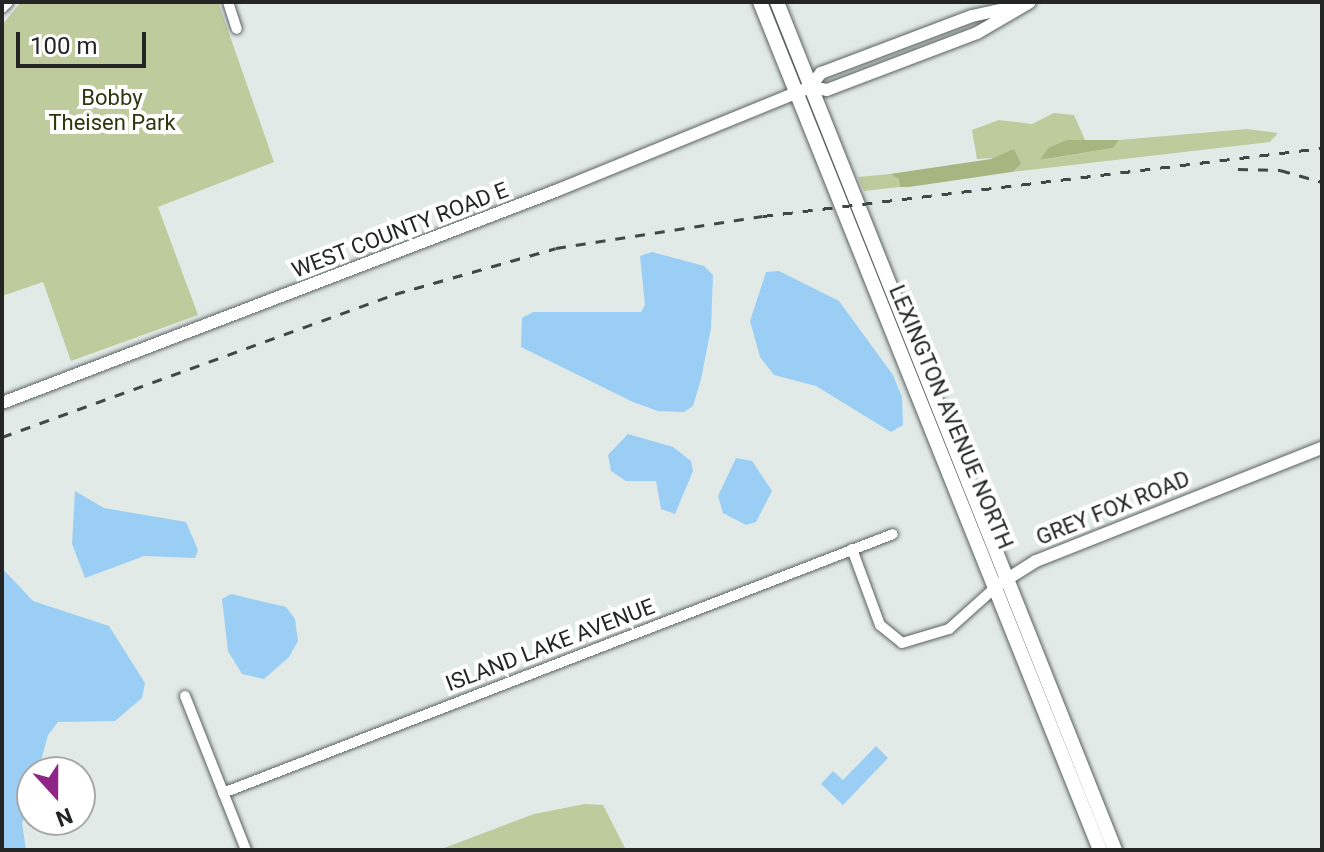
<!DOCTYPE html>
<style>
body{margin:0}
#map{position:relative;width:1324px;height:852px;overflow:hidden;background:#e2eae8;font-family:Roboto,sans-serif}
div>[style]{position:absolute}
.green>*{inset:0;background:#becb9c}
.forest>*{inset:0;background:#a7b680}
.water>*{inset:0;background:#9bcef4}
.roads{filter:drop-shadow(0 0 2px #5a6260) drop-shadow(0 0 2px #5a6260)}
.minor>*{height:10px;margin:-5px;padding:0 5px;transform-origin:5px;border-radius:5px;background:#fff}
.tertiary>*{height:12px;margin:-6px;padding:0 6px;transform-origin:6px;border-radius:6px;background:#fff}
.secondary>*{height:14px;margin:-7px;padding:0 7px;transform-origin:7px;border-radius:7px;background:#fff}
.rail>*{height:3px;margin-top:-1.5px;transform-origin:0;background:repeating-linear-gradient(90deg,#434746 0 10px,transparent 0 20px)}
span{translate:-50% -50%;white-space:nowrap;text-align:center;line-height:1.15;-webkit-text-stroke:8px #fff;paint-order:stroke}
.park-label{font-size:22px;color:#2e370e}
.street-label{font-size:22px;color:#232625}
.frame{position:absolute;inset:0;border:4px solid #232625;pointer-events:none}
.north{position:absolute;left:16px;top:756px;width:80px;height:80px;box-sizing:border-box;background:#fff;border:2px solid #a7a8a8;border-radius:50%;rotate:159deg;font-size:22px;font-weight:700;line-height:32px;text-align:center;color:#232625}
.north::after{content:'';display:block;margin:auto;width:28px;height:36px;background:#902588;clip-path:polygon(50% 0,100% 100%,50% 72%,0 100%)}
.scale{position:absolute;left:16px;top:32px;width:130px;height:36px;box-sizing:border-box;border:4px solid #232625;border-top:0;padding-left:10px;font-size:24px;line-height:28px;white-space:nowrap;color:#232625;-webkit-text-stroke:6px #fff;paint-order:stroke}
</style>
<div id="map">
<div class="green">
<i style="clip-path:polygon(21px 2px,218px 2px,274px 162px,158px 207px,198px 315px,71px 361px,43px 282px,2px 296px,2px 25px)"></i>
<i style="clip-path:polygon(1054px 113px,1074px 115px,1085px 140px,1048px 148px,1041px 160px,1113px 148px,1119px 140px,1247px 129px,1278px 133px,1270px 142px,1012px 172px,1014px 169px,995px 158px,977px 159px,972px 130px,999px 120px,1032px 124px)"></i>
<i style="clip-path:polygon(890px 174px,900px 179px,900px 187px,864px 191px,858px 177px)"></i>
<i style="clip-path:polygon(585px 804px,603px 805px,626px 850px,439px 850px,534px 814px)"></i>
</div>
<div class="forest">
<i style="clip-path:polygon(1067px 140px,1119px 140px,1113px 148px,1040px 160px,1048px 148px)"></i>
<i style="clip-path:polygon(1014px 149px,1021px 164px,1012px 172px,909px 187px,900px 187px,899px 179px,890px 174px,991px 159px)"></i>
</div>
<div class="water">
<i style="clip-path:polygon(652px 252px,704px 266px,713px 275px,711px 328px,701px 379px,693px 406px,684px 412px,658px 411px,633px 402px,521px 347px,522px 318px,533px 312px,641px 312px,645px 305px,640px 256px)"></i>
<i style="clip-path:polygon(779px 271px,839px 301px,893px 375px,902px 397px,903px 425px,891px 432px,816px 386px,774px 375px,760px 357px,750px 321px,766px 272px)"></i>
<i style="clip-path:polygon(628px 434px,673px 447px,691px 461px,693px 471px,675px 514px,661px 509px,656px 481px,626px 481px,611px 471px,608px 455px)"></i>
<i style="clip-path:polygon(736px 458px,752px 461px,772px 491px,756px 522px,746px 525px,723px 513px,718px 496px)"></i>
<i style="clip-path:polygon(75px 491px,104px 508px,186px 522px,198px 550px,195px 558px,144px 556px,85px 578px,72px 544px)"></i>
<i style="clip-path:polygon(2px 568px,33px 601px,109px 626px,145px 683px,142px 698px,115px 721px,58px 722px,48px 735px,38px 772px,32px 772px,32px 803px,22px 823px,26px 850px,2px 850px)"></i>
<i style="clip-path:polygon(231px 594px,286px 607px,295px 619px,298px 641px,289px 657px,264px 679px,242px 674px,228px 651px,222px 599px)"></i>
<i style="clip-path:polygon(876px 746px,888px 758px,843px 805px,821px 784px,833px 771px,843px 780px)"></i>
</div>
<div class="roads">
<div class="minor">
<i style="left:228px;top:2px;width:28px;rotate:72deg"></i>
<i style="left:2px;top:8px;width:8px;rotate:-45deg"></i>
<i style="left:852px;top:549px;width:81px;rotate:69.8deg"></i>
<i style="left:880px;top:625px;width:28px;rotate:39deg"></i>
<i style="left:902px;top:643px;width:49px;rotate:-16.6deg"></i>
<i style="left:949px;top:629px;width:64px;rotate:-41.9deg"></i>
<i style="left:185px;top:696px;width:166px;rotate:68.4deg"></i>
<i style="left:223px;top:793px;width:718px;rotate:-21.13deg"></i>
</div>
<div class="tertiary">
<i style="left:810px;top:87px;width:17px;rotate:10deg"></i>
<i style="left:827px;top:90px;width:160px;rotate:-20.8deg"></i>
<i style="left:977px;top:33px;width:61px;rotate:-30.3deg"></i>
<i style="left:2px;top:403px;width:595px;rotate:-20.96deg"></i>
<i style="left:558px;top:190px;width:272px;rotate:-22.2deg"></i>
<i style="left:810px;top:87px;width:18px;rotate:-52deg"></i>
<i style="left:821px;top:73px;width:161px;rotate:-20.7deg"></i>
<i style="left:972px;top:16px;width:51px;rotate:-12.4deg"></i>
<i style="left:1001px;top:583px;width:41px;rotate:-32.2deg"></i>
<i style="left:1036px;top:561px;width:308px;rotate:-21.6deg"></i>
</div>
<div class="secondary">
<i style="left:760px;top:2px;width:914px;rotate:68.15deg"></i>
<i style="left:777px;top:2px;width:913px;rotate:68.27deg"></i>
</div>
</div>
<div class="rail">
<i style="left:1238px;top:169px;width:42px;rotate:1.4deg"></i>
<i style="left:1280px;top:170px;width:44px;rotate:15.9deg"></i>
<i style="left:2px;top:437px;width:418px;rotate:-20deg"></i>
<i style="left:395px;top:294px;width:167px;rotate:-15.9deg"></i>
<i style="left:556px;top:248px;width:209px;rotate:-8.8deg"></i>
<i style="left:763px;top:216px;width:563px;rotate:-6.94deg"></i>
</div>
<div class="park-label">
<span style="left:112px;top:110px">Bobby<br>Theisen Park</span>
</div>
<div class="street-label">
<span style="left:400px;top:230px;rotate:-21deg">WEST COUNTY ROAD E</span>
<span style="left:951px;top:417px;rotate:67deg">LEXINGTON AVENUE NORTH</span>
<span style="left:1113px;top:508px;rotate:-22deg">GREY FOX ROAD</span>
<span style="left:550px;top:645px;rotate:-21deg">ISLAND LAKE AVENUE</span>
</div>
<div class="frame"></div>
<div class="north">N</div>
<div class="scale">100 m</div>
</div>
